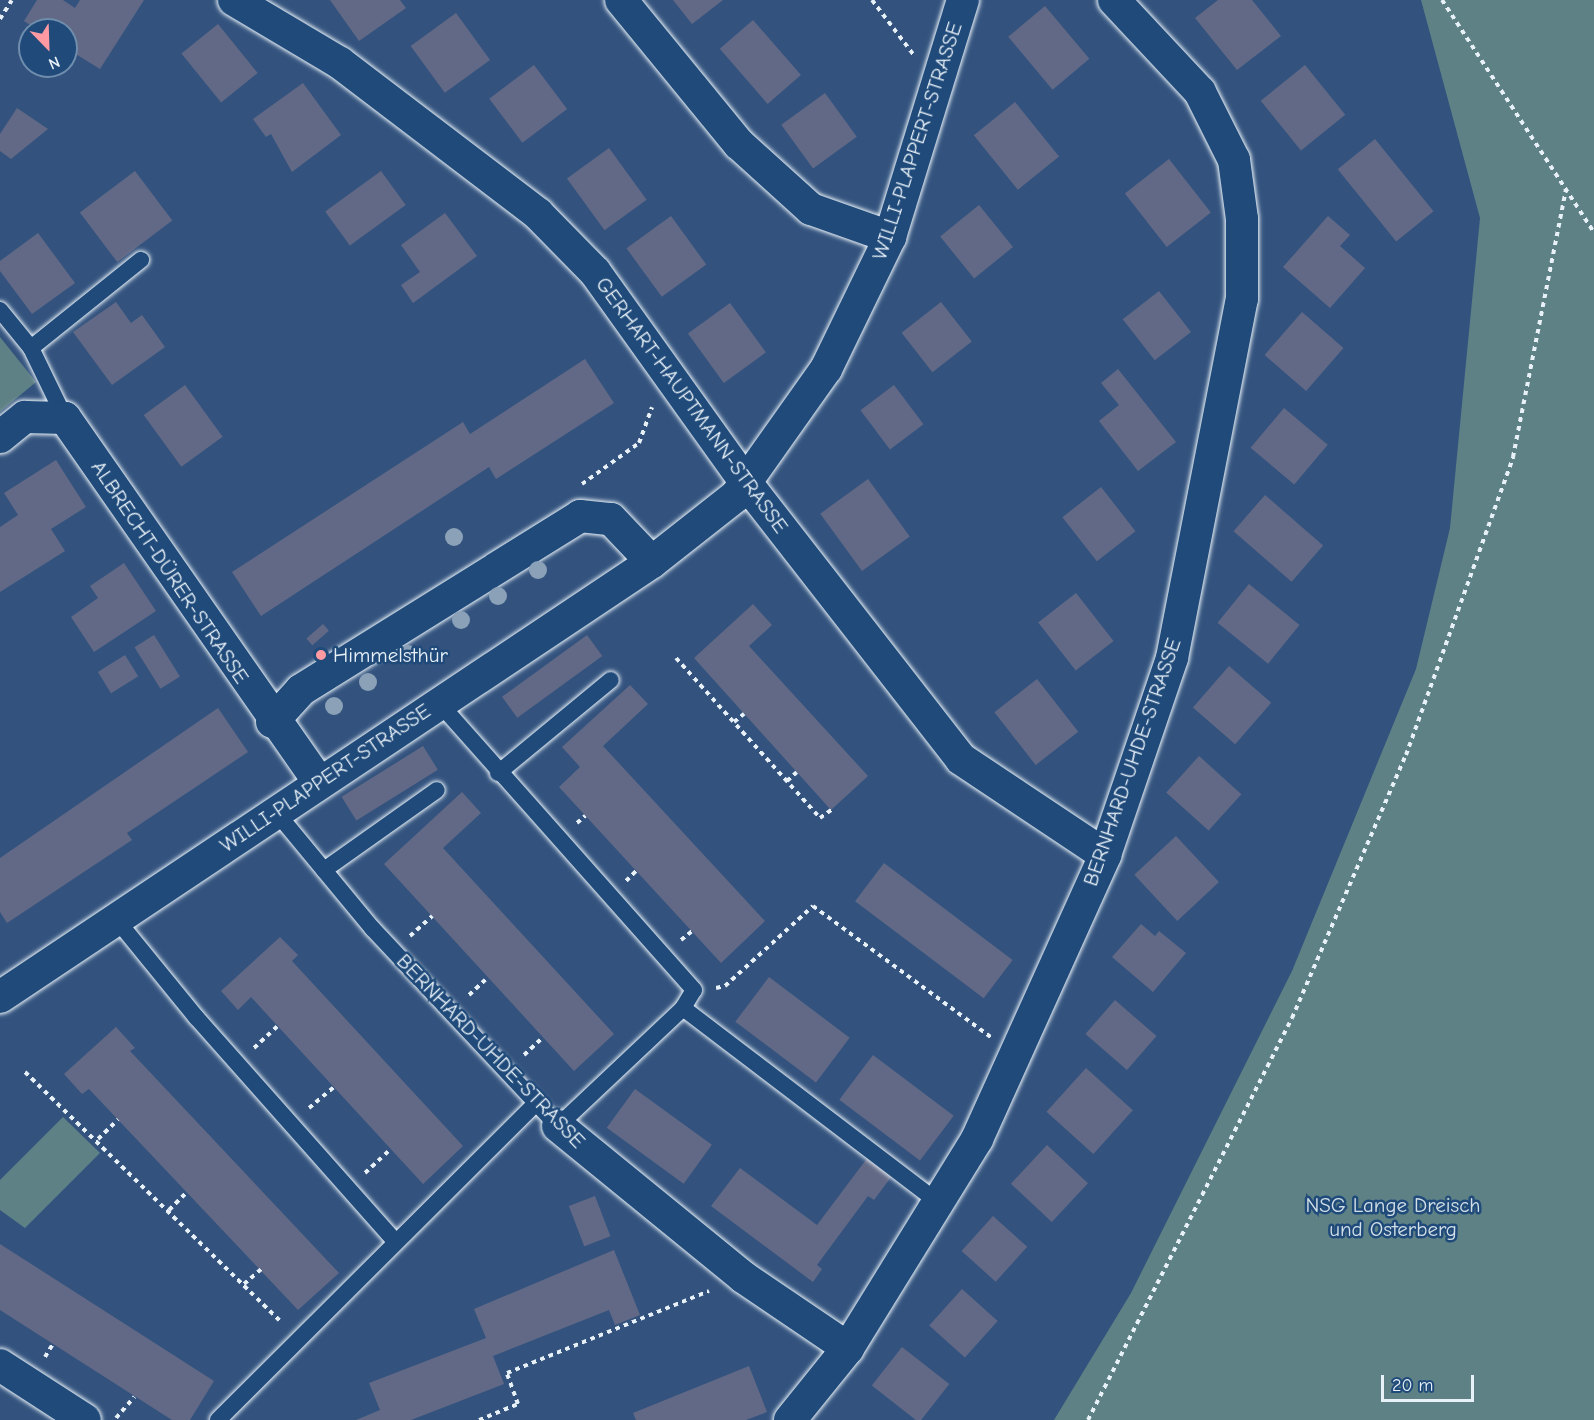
<!DOCTYPE html>
<meta charset="utf-8">
<style>
body{margin:0}
#map{position:relative;width:1594px;height:1420px;overflow:hidden;background:#33537e;font-family:"Comic Neue",sans-serif}
div>[style]{position:absolute}
.green>*{inset:0;background:#5e8186}
.building>*{inset:0;background:#626986;transform-origin:0 0}
.path>*{height:4px;margin-top:-2px;transform-origin:0;background:repeating-linear-gradient(90deg,#e8f1f8 0 4.5px,transparent 0 9px)}
.roads{filter:drop-shadow(0 0 2px #e8f1f8) drop-shadow(0 0 2px #e8f1f8)}
.service>*{height:16px;margin:-8px;padding:0 8px;transform-origin:8px;border-radius:8px;background:#1f4a7a}
.minor>*{height:32px;margin:-16px;padding:0 16px;transform-origin:16px;border-radius:16px;background:#1f4a7a}
.trees>*{width:18px;height:18px;margin:-9px;border-radius:50%;background:#8ba1b8}
.dots>*{width:16px;height:16px;translate:-50% -50%;box-sizing:border-box;border:3px solid #1f4a7a;border-radius:50%}
span{translate:-50% -50%;white-space:nowrap;text-align:center;line-height:1.15;-webkit-text-stroke:5px #1f4a7a;paint-order:stroke}
.street-label{font-size:21px;color:#e8f1f8}
.poi-label{font-size:21px;color:#e8f1f8}
.left{translate:0 -50%;text-align:left}
.park-label{font-size:21px;color:#d3e0e7}
.north{position:absolute;left:18px;top:18px;width:60px;height:60px;box-sizing:border-box;background:#1f4a7a;border:2px solid #6f8dac;border-radius:50%;rotate:157deg;font-size:16px;font-weight:700;line-height:24px;text-align:center;color:#e8f1f8}
.north::after{content:'';display:block;margin:auto;width:21px;height:27px;background:#ff9aa2;clip-path:polygon(50% 0,100% 100%,50% 72%,0 100%)}
.scale{position:absolute;left:1381px;top:1375px;width:93px;height:27px;box-sizing:border-box;border:3px solid #e8f1f8;border-top:0;padding-left:8px;font-size:18px;line-height:21px;white-space:nowrap;color:#e8f1f8;-webkit-text-stroke:4px #1f4a7a;paint-order:stroke}
</style>
<div id="map">
<div class="green">
<i style="clip-path:polygon(1421px 0,1594px 0,1594px 1420px,1054px 1420px,1131px 1293px,1292px 971px,1416px 669px,1450px 528px,1480px 218px)"></i>
<i style="clip-path:polygon(0 337px,36px 382px,0 412px)"></i>
<i style="clip-path:polygon(63px 1117px,100px 1153px,25px 1228px,0 1210px,0 1180px)"></i>
</div>
<div class="building">
<i style="clip-path:polygon(37px 0,63px 0,75px 8px,80px 0,144px 0,100px 69px,66px 48px,66px 30px,38px 30px,24px 21px)"></i>
<i style="clip-path:polygon(330px 0,400px 0,406px 8px,359px 41px)"></i>
<i style="clip-path:polygon(673px 0,723px 0,692px 24px)"></i>
<i style="clip-path:polygon(1218px 0,1252px 0,1281px 36px,1237px 70px,1195px 18px)"></i>
<i style="left:1045px;top:6px;width:69px;height:48px;rotate:50deg"></i>
<i style="left:456px;top:13px;width:58px;height:56px;rotate:54deg"></i>
<i style="left:753px;top:20px;width:73px;height:44px;rotate:49deg"></i>
<i style="left:218px;top:24px;width:63px;height:47px;rotate:51deg"></i>
<i style="left:534px;top:65px;width:55px;height:56px;rotate:53deg"></i>
<i style="left:1305px;top:65px;width:64px;height:57px;rotate:51deg"></i>
<i style="clip-path:polygon(303px 83px,341px 135px,292px 172px,271px 134px,266px 137px,253px 119px)"></i>
<i style="left:825px;top:93px;width:54px;height:54px;rotate:54deg"></i>
<i style="left:1015px;top:102px;width:70px;height:53px;rotate:51deg"></i>
<i style="clip-path:polygon(17px 108px,48px 129px,11px 159px,0 151px,0 134px)"></i>
<i style="left:1375px;top:139px;width:93px;height:48px;rotate:51deg"></i>
<i style="left:609px;top:148px;width:64px;height:52px;rotate:54deg"></i>
<i style="left:1169px;top:159px;width:68px;height:56px;rotate:52deg"></i>
<i style="left:135px;top:171px;width:62px;height:69px;rotate:53deg"></i>
<i style="left:381px;top:171px;width:42px;height:69px;rotate:54deg"></i>
<i style="left:979px;top:205px;width:54px;height:50px;rotate:51deg"></i>
<i style="clip-path:polygon(445px 213px,477px 256px,413px 303px,401px 285px,420px 272px,401px 245px)"></i>
<i style="left:671px;top:216px;width:60px;height:55px;rotate:54deg"></i>
<i style="clip-path:polygon(1328px 216px,1350px 235px,1340px 246px,1365px 268px,1330px 308px,1283px 267px)"></i>
<i style="clip-path:polygon(38px 233px,75px 283px,32px 314px,0 271px,0 261px)"></i>
<i style="left:1159px;top:291px;width:52px;height:46px;rotate:52deg"></i>
<i style="clip-path:polygon(116px 302px,131px 323px,142px 315px,165px 347px,112px 385px,73px 332px)"></i>
<i style="left:941px;top:302px;width:50px;height:50px;rotate:52deg"></i>
<i style="left:730px;top:303px;width:61px;height:52px;rotate:54deg"></i>
<i style="left:1302px;top:312px;width:55px;height:57px;rotate:41deg"></i>
<i style="clip-path:polygon(585px 359px,614px 403px,496px 479px,489px 467px,261px 616px,232px 572px,463px 422px,470px 434px)"></i>
<i style="clip-path:polygon(1118px 369px,1176px 442px,1138px 471px,1099px 421px,1119px 405px,1101px 383px)"></i>
<i style="left:185px;top:385px;width:64px;height:51px;rotate:54deg"></i>
<i style="left:894px;top:385px;width:49px;height:42px;rotate:53deg"></i>
<i style="left:1284px;top:408px;width:57px;height:52px;rotate:40deg"></i>
<i style="clip-path:polygon(56px 460px,86px 507px,51px 529px,65px 551px,0 592px,0 527px,18px 515px,4px 493px)"></i>
<i style="left:868px;top:479px;width:71px;height:59px;rotate:54deg"></i>
<i style="left:1101px;top:487px;width:56px;height:49px;rotate:52deg"></i>
<i style="left:1265px;top:495px;width:77px;height:48px;rotate:41deg"></i>
<i style="clip-path:polygon(124px 563px,156px 611px,94px 652px,71px 617px,98px 598px,90px 586px)"></i>
<i style="left:1249px;top:584px;width:65px;height:50px;rotate:39deg"></i>
<i style="left:1076px;top:593px;width:61px;height:48px;rotate:52deg"></i>
<i style="clip-path:polygon(753px 604px,772px 625px,749px 646px,868px 776px,831px 810px,694px 658px)"></i>
<i style="left:323px;top:624px;width:9px;height:22px;rotate:49deg"></i>
<i style="left:154px;top:635px;width:49px;height:23px;rotate:58deg"></i>
<i style="left:587px;top:635px;width:26px;height:105px;rotate:54deg"></i>
<i style="left:125px;top:655px;width:25px;height:32px;rotate:58deg"></i>
<i style="left:1229px;top:666px;width:56px;height:55px;rotate:41deg"></i>
<i style="left:1037px;top:679px;width:67px;height:54px;rotate:52deg"></i>
<i style="clip-path:polygon(630px 685px,648px 704px,603px 746px,765px 921px,721px 963px,559px 787px,580px 767px,562px 747px)"></i>
<i style="clip-path:polygon(218px 708px,248px 752px,127px 833px,132px 840px,7px 923px,0 912px,0 858px)"></i>
<i style="left:423px;top:746px;width:28px;height:96px;rotate:58deg"></i>
<i style="left:1199px;top:756px;width:57px;height:49px;rotate:42deg"></i>
<i style="clip-path:polygon(462px 792px,481px 813px,443px 848px,614px 1034px,574px 1071px,384px 864px)"></i>
<i style="left:1176px;top:836px;width:63px;height:57px;rotate:47deg"></i>
<i style="left:884px;top:863px;width:161px;height:48px;rotate:37deg"></i>
<i style="clip-path:polygon(1141px 924px,1155px 936px,1159px 931px,1186px 953px,1153px 992px,1112px 957px)"></i>
<i style="clip-path:polygon(280px 937px,298px 955px,292px 961px,463px 1146px,423px 1184px,251px 997px,238px 1010px,221px 991px)"></i>
<i style="left:769px;top:977px;width:101px;height:56px;rotate:37deg"></i>
<i style="left:1115px;top:1000px;width:55px;height:45px;rotate:41deg"></i>
<i style="clip-path:polygon(116px 1027px,135px 1048px,130px 1051px,339px 1273px,298px 1310px,89px 1089px,82px 1094px,64px 1074px)"></i>
<i style="left:873px;top:1055px;width:101px;height:56px;rotate:37deg"></i>
<i style="left:1086px;top:1068px;width:63px;height:59px;rotate:42deg"></i>
<i style="left:635px;top:1089px;width:95px;height:48px;rotate:36deg"></i>
<i style="left:1047px;top:1145px;width:56px;height:53px;rotate:43deg"></i>
<i style="clip-path:polygon(868px 1157px,892px 1176px,874px 1200px,868px 1196px,817px 1265px,822px 1269px,813px 1282px,711px 1206px,740px 1168px,817px 1225px)"></i>
<i style="left:595px;top:1196px;width:43px;height:28px;rotate:69deg"></i>
<i style="left:993px;top:1216px;width:46px;height:47px;rotate:42deg"></i>
<i style="clip-path:polygon(0 1244px,214px 1381px,190px 1420px,172px 1420px,0 1310px)"></i>
<i style="clip-path:polygon(614px 1250px,640px 1315px,615px 1325px,609px 1310px,493px 1356px,504px 1384px,411px 1420px,356px 1420px,380px 1410px,369px 1383px,486px 1338px,474px 1309px)"></i>
<i style="left:962px;top:1289px;width:48px;height:49px;rotate:42deg"></i>
<i style="left:902px;top:1347px;width:60px;height:49px;rotate:38deg"></i>
<i style="clip-path:polygon(749px 1366px,767px 1412px,746px 1420px,636px 1420px,633px 1413px)"></i>
</div>
<div class="path">
<i style="left:872px;top:0;width:68px;rotate:52.8deg"></i>
<i style="left:1442px;top:0;width:277px;rotate:56.8deg"></i>
<i style="left:0;top:19px;width:22px;rotate:-58deg"></i>
<i style="left:582px;top:484px;width:70px;rotate:-35.7deg"></i>
<i style="left:639px;top:443px;width:38px;rotate:-70deg"></i>
<i style="left:676px;top:658px;width:215px;rotate:48deg"></i>
<i style="left:820px;top:818px;width:14px;rotate:-36deg"></i>
<i style="left:734px;top:722px;width:13px;rotate:-39deg"></i>
<i style="left:787px;top:781px;width:13px;rotate:-42deg"></i>
<i style="left:577px;top:823px;width:11px;rotate:-41deg"></i>
<i style="left:626px;top:881px;width:14px;rotate:-45deg"></i>
<i style="left:410px;top:936px;width:30px;rotate:-42deg"></i>
<i style="left:681px;top:940px;width:14px;rotate:-39deg"></i>
<i style="left:716px;top:988px;width:9px;rotate:-13deg"></i>
<i style="left:725px;top:986px;width:119px;rotate:-42.3deg"></i>
<i style="left:813px;top:906px;width:221px;rotate:36.4deg"></i>
<i style="left:469px;top:995px;width:26px;rotate:-43deg"></i>
<i style="left:254px;top:1048px;width:33px;rotate:-43deg"></i>
<i style="left:524px;top:1055px;width:26px;rotate:-43deg"></i>
<i style="left:25px;top:1072px;width:359px;rotate:44.3deg"></i>
<i style="left:309px;top:1108px;width:33px;rotate:-40deg"></i>
<i style="left:98px;top:1139px;width:28px;rotate:-44deg"></i>
<i style="left:365px;top:1173px;width:35px;rotate:-43deg"></i>
<i style="left:169px;top:1210px;width:23px;rotate:-45deg"></i>
<i style="left:244px;top:1284px;width:23px;rotate:-41deg"></i>
<i style="left:45px;top:1357px;width:17px;rotate:-59deg"></i>
<i style="left:116px;top:1418px;width:28px;rotate:-49deg"></i>
<i style="left:479px;top:1420px;width:42px;rotate:-22.3deg"></i>
<i style="left:518px;top:1404px;width:33px;rotate:-110deg"></i>
<i style="left:507px;top:1373px;width:218px;rotate:-22.1deg"></i>
<i style="left:1088px;top:1420px;width:451px;rotate:-63.1deg"></i>
<i style="left:1292px;top:1018px;width:287px;rotate:-66.6deg"></i>
<i style="left:1406px;top:755px;width:317px;rotate:-70.2deg"></i>
<i style="left:1513px;top:457px;width:273px;rotate:-78.8deg"></i>
</div>
<div class="roads">
<div class="service">
<i style="left:0;top:310px;width:49px;rotate:50.8deg"></i>
<i style="left:31px;top:348px;width:78px;rotate:64.1deg"></i>
<i style="left:31px;top:348px;width:141px;rotate:-38.7deg"></i>
<i style="left:498px;top:773px;width:146px;rotate:-39.5deg"></i>
<i style="left:276px;top:812px;width:151px;rotate:50.4deg"></i>
<i style="left:372px;top:928px;width:272px;rotate:46.8deg"></i>
<i style="left:558px;top:1126px;width:172px;rotate:-43.3deg"></i>
<i style="left:683px;top:1008px;width:21px;rotate:-59deg"></i>
<i style="left:694px;top:990px;width:385px;rotate:-131.6deg"></i>
<i style="left:324px;top:870px;width:138px;rotate:-35.3deg"></i>
<i style="left:116px;top:919px;width:127px;rotate:50.8deg"></i>
<i style="left:196px;top:1017px;width:300px;rotate:48.4deg"></i>
<i style="left:683px;top:1008px;width:322px;rotate:37.3deg"></i>
<i style="left:218px;top:1420px;width:449px;rotate:-44.9deg"></i>
</div>
<div class="minor">
<i style="left:234px;top:0;width:123px;rotate:30.7deg"></i>
<i style="left:340px;top:63px;width:249px;rotate:37.3deg"></i>
<i style="left:538px;top:214px;width:81px;rotate:45.5deg"></i>
<i style="left:595px;top:272px;width:261px;rotate:54.4deg"></i>
<i style="left:747px;top:484px;width:348px;rotate:52.1deg"></i>
<i style="left:961px;top:759px;width:173px;rotate:33.7deg"></i>
<i style="left:621px;top:0;width:186px;rotate:50.7deg"></i>
<i style="left:739px;top:144px;width:97px;rotate:42.1deg"></i>
<i style="left:811px;top:209px;width:84px;rotate:19.5deg"></i>
<i style="left:0;top:437px;width:32px;rotate:-39deg"></i>
<i style="left:25px;top:417px;width:40px;rotate:1.4deg"></i>
<i style="left:65px;top:418px;width:444px;rotate:55.1deg"></i>
<i style="left:272px;top:722px;width:43px;rotate:-47.8deg"></i>
<i style="left:301px;top:690px;width:329px;rotate:-31.9deg"></i>
<i style="left:580px;top:516px;width:31px;rotate:6deg"></i>
<i style="left:611px;top:519px;width:59px;rotate:46.4deg"></i>
<i style="left:0;top:997px;width:784px;rotate:-33.71deg"></i>
<i style="left:652px;top:562px;width:107px;rotate:-38.2deg"></i>
<i style="left:736px;top:496px;width:156px;rotate:-54.7deg"></i>
<i style="left:826px;top:369px;width:147px;rotate:-64.1deg"></i>
<i style="left:890px;top:237px;width:248px;rotate:-72.9deg"></i>
<i style="left:558px;top:1126px;width:239px;rotate:39.2deg"></i>
<i style="left:743px;top:1277px;width:127px;rotate:34.1deg"></i>
<i style="left:0;top:1365px;width:101px;rotate:32.9deg"></i>
<i style="left:790px;top:1420px;width:92px;rotate:-51.1deg"></i>
<i style="left:848px;top:1348px;width:246px;rotate:-58.3deg"></i>
<i style="left:977px;top:1139px;width:312px;rotate:-65.7deg"></i>
<i style="left:1105px;top:855px;width:208px;rotate:-71.2deg"></i>
<i style="left:1172px;top:658px;width:366px;rotate:-79deg"></i>
<i style="left:1242px;top:299px;width:80px;rotate:-90deg"></i>
<i style="left:1242px;top:219px;width:60px;rotate:-97.7deg"></i>
<i style="left:1234px;top:160px;width:76px;rotate:-116.6deg"></i>
<i style="left:1200px;top:92px;width:126px;rotate:-133.1deg"></i>
</div>
</div>
<div class="trees">
<i style="left:454px;top:537px"></i>
<i style="left:538px;top:570px"></i>
<i style="left:498px;top:596px"></i>
<i style="left:461px;top:620px"></i>
<i style="left:408px;top:654px"></i>
<i style="left:368px;top:682px"></i>
<i style="left:334px;top:706px"></i>
</div>
<div class="dots">
<i style="left:321px;top:655px;background:#ff9aa2"></i>
</div>
<div class="street-label">
<span style="left:917px;top:141px;rotate:-72deg">WILLI-PLAPPERT-STRASSE</span>
<span style="left:692px;top:405px;rotate:54deg">GERHART-HAUPTMANN-STRASSE</span>
<span style="left:170px;top:572px;rotate:56deg">ALBRECHT-DÜRER-STRASSE</span>
<span style="left:1132px;top:762px;rotate:-71deg">BERNHARD-UHDE-STRASSE</span>
<span style="left:325px;top:778px;rotate:-34deg">WILLI-PLAPPERT-STRASSE</span>
<span style="left:491px;top:1051px;rotate:46deg">BERNHARD-UHDE-STRASSE</span>
</div>
<div class="poi-label">
<span class="left" style="left:333px;top:655px">Himmelsthür</span>
</div>
<div class="park-label">
<span style="left:1393px;top:1217px">NSG Lange Dreisch<br>und Osterberg</span>
</div>
<div class="north">N</div>
<div class="scale">20 m</div>
</div>
